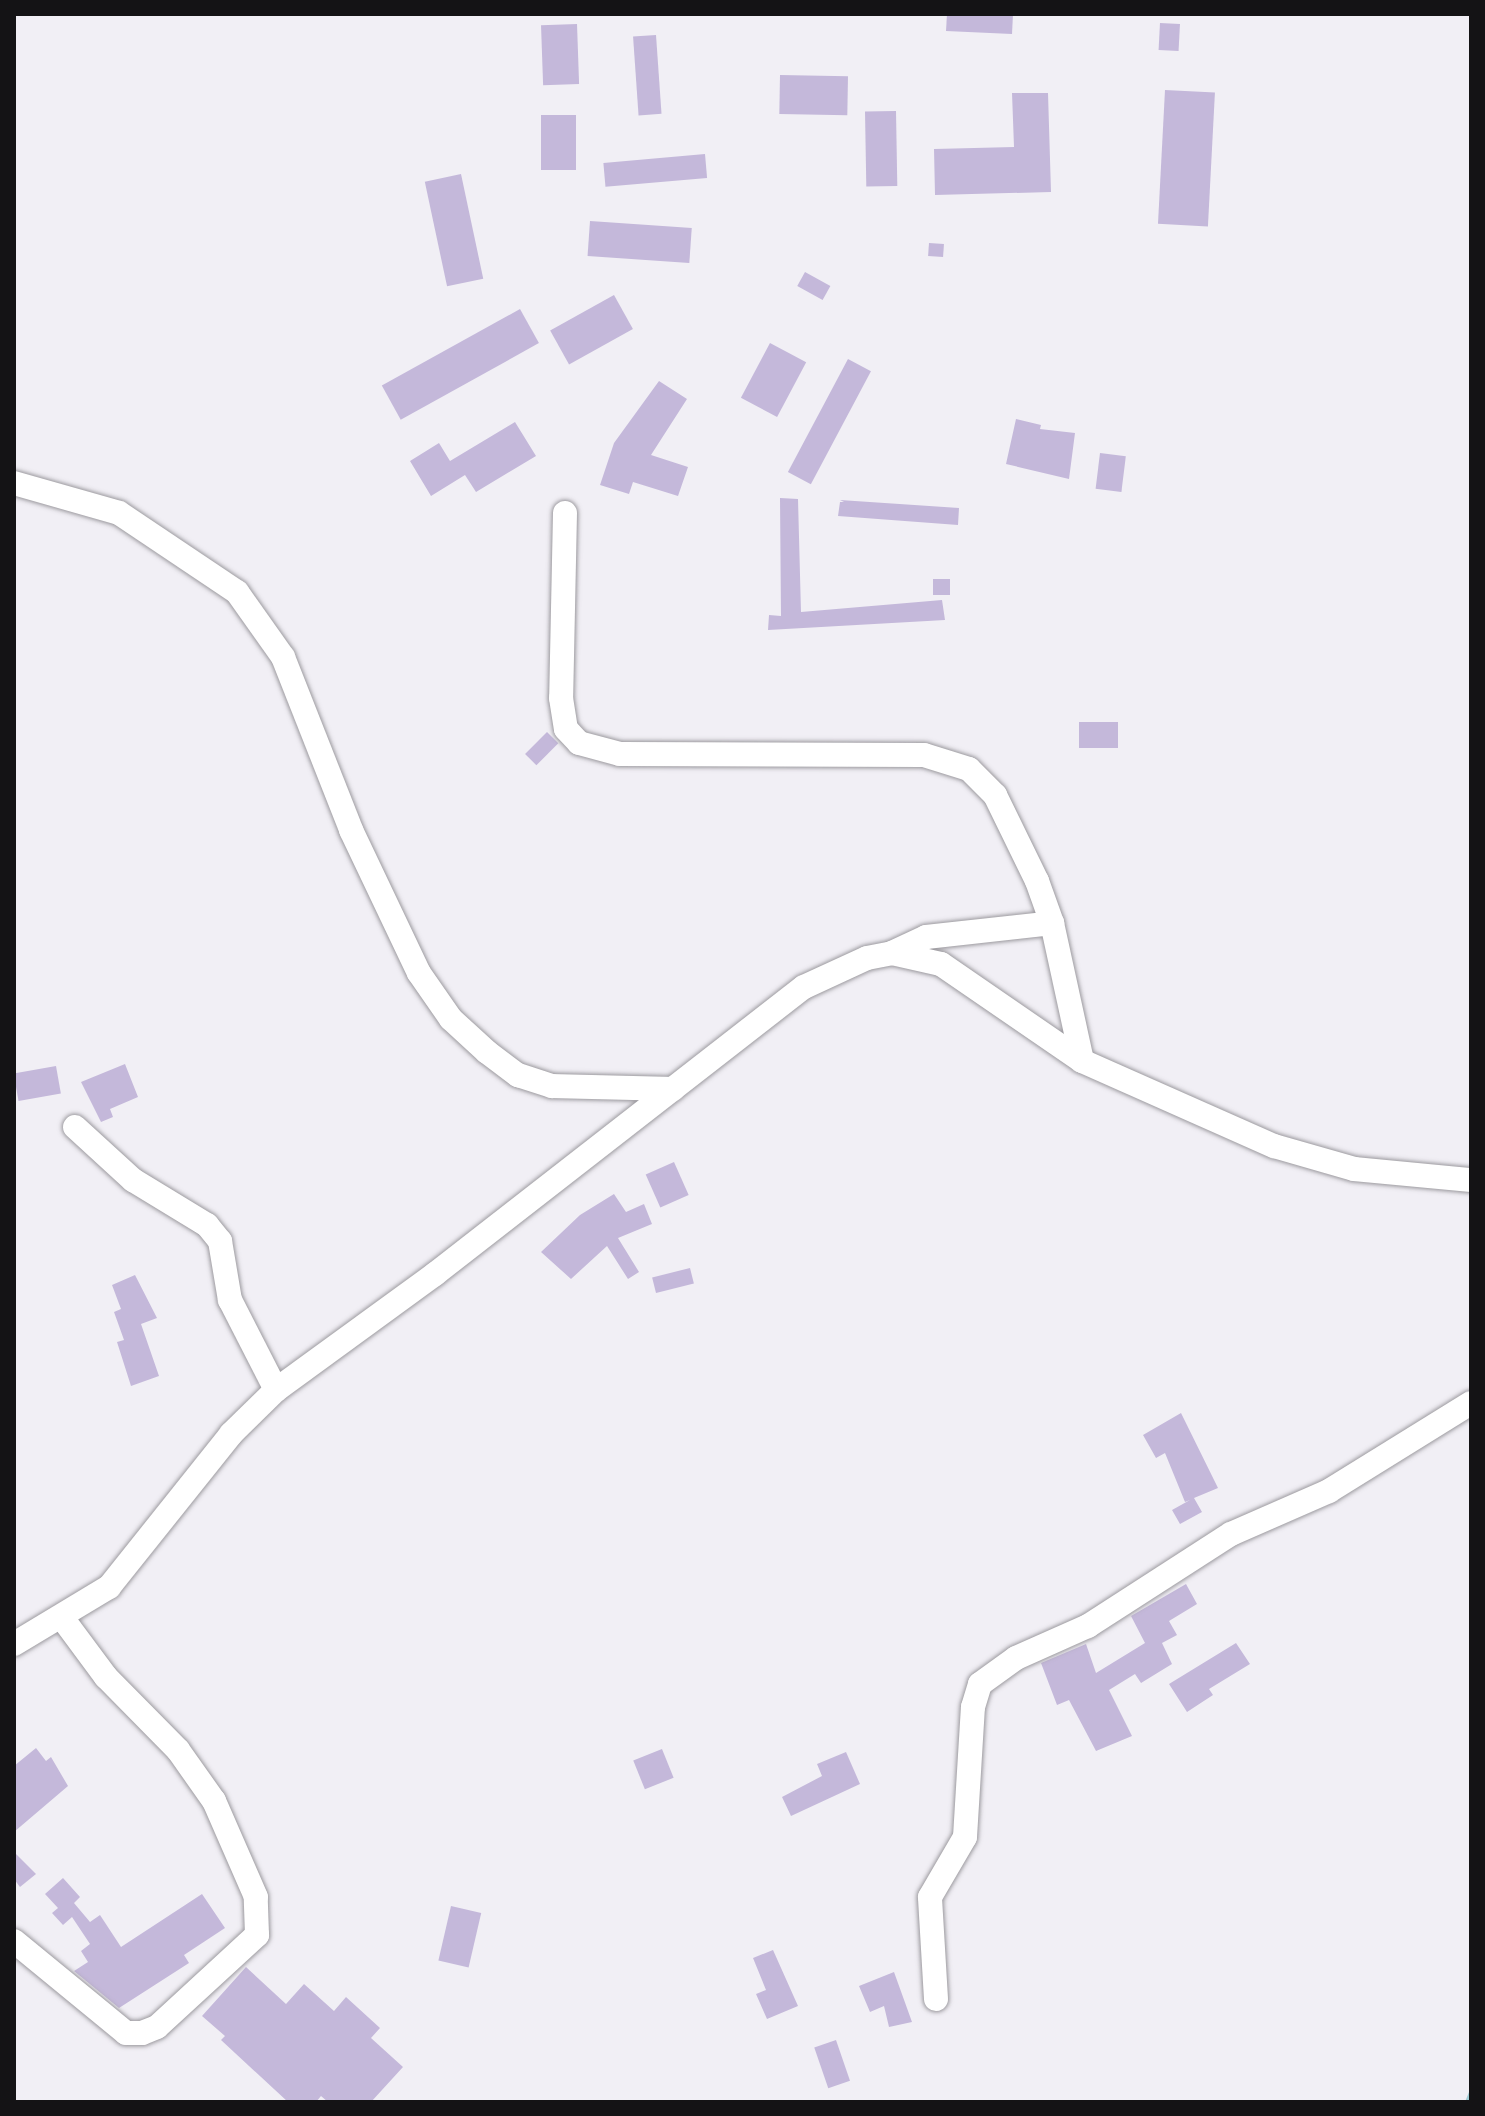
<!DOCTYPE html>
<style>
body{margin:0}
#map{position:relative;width:1485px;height:2116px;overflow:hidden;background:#f1eff5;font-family:"Open Sans",sans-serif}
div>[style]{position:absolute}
.stream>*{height:5px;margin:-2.5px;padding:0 2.5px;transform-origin:2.5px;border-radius:2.5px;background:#9fccd5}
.building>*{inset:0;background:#c4b8da;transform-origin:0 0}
.roads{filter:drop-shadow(0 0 2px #9c9a9f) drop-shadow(0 0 2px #9c9a9f)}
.minor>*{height:24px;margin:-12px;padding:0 12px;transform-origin:12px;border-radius:12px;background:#fff}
span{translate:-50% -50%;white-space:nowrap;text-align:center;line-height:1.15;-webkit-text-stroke:6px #f1eff5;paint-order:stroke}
.frame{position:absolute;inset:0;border:16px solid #141315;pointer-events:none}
</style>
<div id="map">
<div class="stream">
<i style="left:1467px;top:2102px;width:11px;rotate:-68deg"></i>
</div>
<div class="building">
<i style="clip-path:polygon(947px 14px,1013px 14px,1012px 34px,946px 31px)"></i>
<i style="left:1160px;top:23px;width:20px;height:27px;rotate:3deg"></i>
<i style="left:577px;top:24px;width:60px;height:36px;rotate:88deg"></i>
<i style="left:656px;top:35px;width:79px;height:23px;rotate:86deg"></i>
<i style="left:780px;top:75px;width:68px;height:39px;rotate:1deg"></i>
<i style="left:1165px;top:90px;width:50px;height:134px;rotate:3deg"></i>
<i style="clip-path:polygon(1012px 93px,1048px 93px,1051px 192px,935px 195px,934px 149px,1014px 147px)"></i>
<i style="left:896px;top:111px;width:75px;height:31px;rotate:89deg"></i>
<i style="left:541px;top:115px;width:35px;height:55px"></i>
<i style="left:705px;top:154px;width:24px;height:102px;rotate:85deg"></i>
<i style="left:461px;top:174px;width:107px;height:37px;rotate:78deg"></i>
<i style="left:590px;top:221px;width:102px;height:35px;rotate:4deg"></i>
<i style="left:929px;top:243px;width:15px;height:13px;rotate:4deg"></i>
<i style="left:805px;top:272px;width:29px;height:16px;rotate:29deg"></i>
<i style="left:614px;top:295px;width:39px;height:73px;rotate:61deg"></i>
<i style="left:520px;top:309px;width:39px;height:158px;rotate:61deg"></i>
<i style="left:770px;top:343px;width:41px;height:62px;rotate:28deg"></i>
<i style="left:848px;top:359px;width:26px;height:128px;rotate:28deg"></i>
<i style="clip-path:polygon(659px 381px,687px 399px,651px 455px,688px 467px,678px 496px,633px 482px,629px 494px,600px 485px,614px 443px)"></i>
<i style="clip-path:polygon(1016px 419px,1041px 425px,1040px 429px,1075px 433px,1069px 479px,1006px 464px)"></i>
<i style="clip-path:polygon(515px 422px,536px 456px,476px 492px,465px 475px,431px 496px,410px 461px,439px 443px,450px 461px)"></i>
<i style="left:1100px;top:453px;width:26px;height:36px;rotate:7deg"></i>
<i style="clip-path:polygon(780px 498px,798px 499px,801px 612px,942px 600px,945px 620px,768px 630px,769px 615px,781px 616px)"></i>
<i style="clip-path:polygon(840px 500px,959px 508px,958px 525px,838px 516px,840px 502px,844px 502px)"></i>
<i style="left:933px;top:579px;width:17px;height:16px"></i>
<i style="left:1118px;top:722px;width:26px;height:39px;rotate:90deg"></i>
<i style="left:547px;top:732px;width:16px;height:31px;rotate:45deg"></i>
<i style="clip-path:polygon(125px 1064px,138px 1097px,110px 1109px,113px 1117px,101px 1122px,81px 1082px)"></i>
<i style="left:56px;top:1066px;width:28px;height:43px;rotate:80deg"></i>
<i style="left:674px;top:1162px;width:36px;height:31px;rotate:66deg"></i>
<i style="clip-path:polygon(614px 1194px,626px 1212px,644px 1204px,652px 1224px,618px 1238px,639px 1272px,628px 1279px,607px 1246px,571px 1279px,541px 1252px,580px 1215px)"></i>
<i style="left:690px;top:1268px;width:16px;height:39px;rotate:76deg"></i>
<i style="clip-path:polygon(135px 1275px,157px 1318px,141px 1324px,159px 1376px,131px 1386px,117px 1342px,124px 1340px,114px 1312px,121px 1309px,112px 1285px)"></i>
<i style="clip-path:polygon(1181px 1413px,1218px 1488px,1194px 1498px,1202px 1512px,1180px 1524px,1172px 1510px,1190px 1500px,1185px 1502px,1165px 1453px,1156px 1458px,1143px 1435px)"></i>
<i style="clip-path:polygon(1186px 1584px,1197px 1604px,1169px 1621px,1177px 1635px,1162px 1643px,1172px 1664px,1141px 1683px,1135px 1674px,1109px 1690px,1132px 1736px,1096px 1751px,1069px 1700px,1057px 1705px,1041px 1663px,1086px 1644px,1096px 1673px,1145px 1643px,1131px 1616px)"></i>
<i style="clip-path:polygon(1236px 1643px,1250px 1664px,1209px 1689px,1213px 1695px,1187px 1712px,1169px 1684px)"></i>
<i style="clip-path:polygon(36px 1748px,46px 1761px,51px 1757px,68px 1786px,14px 1832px,14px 1766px)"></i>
<i style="left:662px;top:1749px;width:31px;height:31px;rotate:68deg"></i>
<i style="clip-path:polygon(846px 1752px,860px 1784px,791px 1816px,782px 1797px,822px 1776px,817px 1764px)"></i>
<i style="clip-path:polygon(14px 1852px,36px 1874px,20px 1887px,14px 1879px)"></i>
<i style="clip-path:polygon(63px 1878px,80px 1897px,74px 1903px,90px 1922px,100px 1915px,121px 1947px,202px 1894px,225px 1928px,184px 1955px,189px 1963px,119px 2008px,74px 1971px,88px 1962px,81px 1951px,90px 1944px,72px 1917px,63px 1925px,52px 1913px,58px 1908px,45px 1894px)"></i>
<i style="left:451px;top:1906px;width:31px;height:56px;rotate:13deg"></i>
<i style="clip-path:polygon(773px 1950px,798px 2006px,767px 2019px,756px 1994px,766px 1990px,753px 1958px)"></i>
<i style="clip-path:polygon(246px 1967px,286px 2004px,304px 1984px,334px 2011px,346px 1997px,380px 2028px,371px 2038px,403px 2067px,371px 2102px,328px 2102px,321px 2096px,316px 2102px,288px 2102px,221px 2040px,225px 2036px,202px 2016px)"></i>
<i style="clip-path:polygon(894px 1972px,912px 2022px,889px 2027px,884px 2006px,870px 2012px,859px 1986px)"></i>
<i style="left:836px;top:2040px;width:43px;height:23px;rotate:71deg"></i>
</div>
<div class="roads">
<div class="minor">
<i style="left:14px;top:483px;width:109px;rotate:15.9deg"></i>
<i style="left:119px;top:513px;width:142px;rotate:33.8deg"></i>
<i style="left:237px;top:592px;width:80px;rotate:54.7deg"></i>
<i style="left:283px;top:657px;width:186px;rotate:68.5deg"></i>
<i style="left:351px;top:830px;width:158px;rotate:64.6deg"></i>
<i style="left:419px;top:973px;width:56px;rotate:55.2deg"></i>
<i style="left:451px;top:1019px;width:49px;rotate:42.5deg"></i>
<i style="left:487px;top:1052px;width:39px;rotate:37deg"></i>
<i style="left:518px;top:1075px;width:36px;rotate:18deg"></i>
<i style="left:552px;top:1086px;width:121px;rotate:1.4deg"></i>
<i style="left:565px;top:513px;width:185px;rotate:91.2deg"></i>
<i style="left:561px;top:698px;width:31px;rotate:81deg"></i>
<i style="left:566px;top:729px;width:19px;rotate:47deg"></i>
<i style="left:579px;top:743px;width:42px;rotate:15deg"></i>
<i style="left:620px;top:754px;width:304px;rotate:0.2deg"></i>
<i style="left:924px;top:755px;width:47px;rotate:17.3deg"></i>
<i style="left:969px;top:769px;width:37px;rotate:45deg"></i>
<i style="left:995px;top:795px;width:96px;rotate:64deg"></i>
<i style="left:1037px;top:881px;width:45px;rotate:70.3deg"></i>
<i style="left:1052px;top:923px;width:141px;rotate:77.7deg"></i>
<i style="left:892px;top:953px;width:38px;rotate:-25deg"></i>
<i style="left:926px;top:937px;width:127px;rotate:-6.3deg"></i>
<i style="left:75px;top:1127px;width:79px;rotate:42.4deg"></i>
<i style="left:133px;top:1180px;width:87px;rotate:31.3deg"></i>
<i style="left:207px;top:1225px;width:21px;rotate:51deg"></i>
<i style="left:220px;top:1241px;width:60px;rotate:80.4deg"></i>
<i style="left:230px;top:1300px;width:101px;rotate:62.9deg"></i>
<i style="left:14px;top:1644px;width:111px;rotate:-31deg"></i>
<i style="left:109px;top:1587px;width:196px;rotate:-51.4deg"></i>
<i style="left:231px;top:1434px;width:63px;rotate:-44.4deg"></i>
<i style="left:276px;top:1390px;width:197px;rotate:-36.1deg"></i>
<i style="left:435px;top:1274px;width:467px;rotate:-37.9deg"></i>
<i style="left:804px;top:987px;width:69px;rotate:-24.7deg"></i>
<i style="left:867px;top:958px;width:25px;rotate:-11deg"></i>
<i style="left:892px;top:953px;width:50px;rotate:12.7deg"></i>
<i style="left:941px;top:964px;width:171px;rotate:34.5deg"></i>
<i style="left:1082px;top:1061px;width:210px;rotate:23.9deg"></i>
<i style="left:1274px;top:1146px;width:83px;rotate:16deg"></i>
<i style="left:1354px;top:1169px;width:118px;rotate:5.4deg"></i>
<i style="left:14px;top:1941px;width:145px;rotate:39.4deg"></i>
<i style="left:126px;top:2033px;width:16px"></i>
<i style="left:142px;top:2033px;width:16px;rotate:-22deg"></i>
<i style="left:157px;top:2027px;width:136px;rotate:-42.6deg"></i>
<i style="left:257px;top:1935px;width:38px;rotate:-92deg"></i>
<i style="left:256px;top:1897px;width:105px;rotate:-113.6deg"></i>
<i style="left:214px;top:1801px;width:62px;rotate:-125.2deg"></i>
<i style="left:178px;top:1750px;width:103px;rotate:-134.6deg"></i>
<i style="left:106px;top:1677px;width:72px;rotate:-126.6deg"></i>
<i style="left:936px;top:1999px;width:102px;rotate:-93.4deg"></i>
<i style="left:930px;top:1897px;width:69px;rotate:-59.7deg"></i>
<i style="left:965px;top:1837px;width:130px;rotate:-86.5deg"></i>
<i style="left:973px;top:1707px;width:24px;rotate:-73deg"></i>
<i style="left:980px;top:1684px;width:44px;rotate:-35.8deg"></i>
<i style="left:1016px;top:1658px;width:79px;rotate:-24deg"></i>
<i style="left:1088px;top:1626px;width:170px;rotate:-32.8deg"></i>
<i style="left:1231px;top:1534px;width:107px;rotate:-23.7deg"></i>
<i style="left:1329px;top:1491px;width:167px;rotate:-31.8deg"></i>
</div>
</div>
<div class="frame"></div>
</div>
